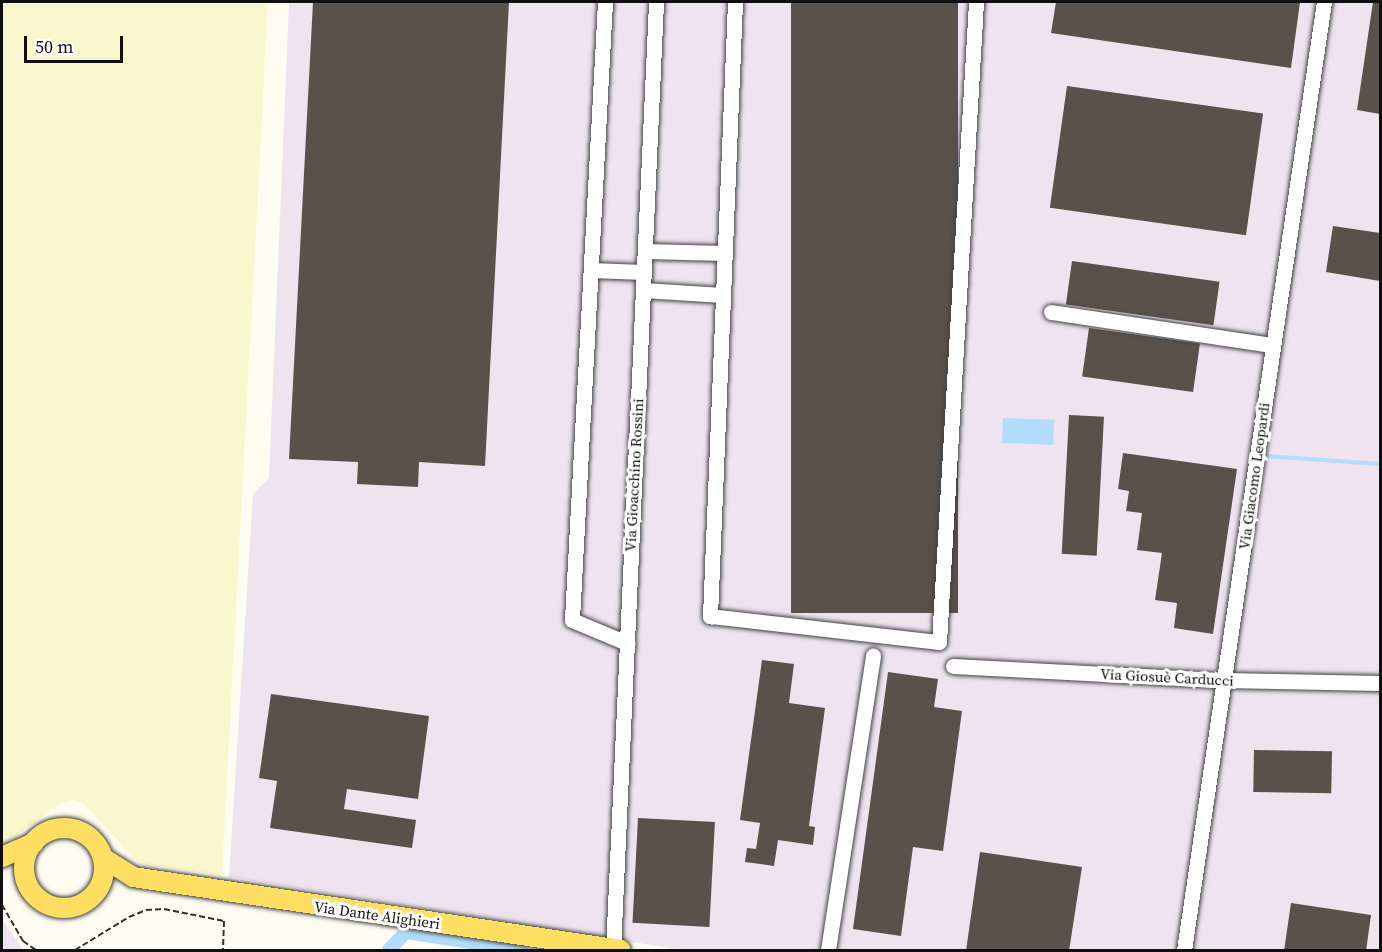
<!DOCTYPE html>
<meta charset="utf-8">
<style>
body{margin:0}
#map{position:relative;width:1382px;height:952px;overflow:hidden;background:#fffdf2;font-family:"Source Serif 4",serif}
div>[style]{position:absolute}
.industrial>*{inset:0;background:#eee3ef}
.farmland>*{inset:0;background:#f9f7ce}
.water>*{inset:0;background:#b1ddfc;transform-origin:0 0}
.stream>*{height:4px;margin:-2px;padding:0 2px;transform-origin:2px;border-radius:2px;background:#b1ddfc}
.canal>*{height:14px;margin:-7px;padding:0 7px;transform-origin:7px;border-radius:7px;background:#b1ddfc}
.building>*{inset:0;background:#59514a;transform-origin:0 0}
.path>*{height:2px;margin-top:-1px;transform-origin:0;background:repeating-linear-gradient(90deg,#313131 0 6px,transparent 0 9px)}
.roads{filter:drop-shadow(0 0 2px #424242) drop-shadow(0 0 2px #424242)}
.minor>*{height:15px;margin:-7.5px;padding:0 7.5px;transform-origin:7.5px;border-radius:7.5px;background:#fff}
.major>*{height:20px;margin:-10px;padding:0 10px;transform-origin:10px;border-radius:10px;background:#ffdf62}
.major>.ring{margin:-10px;padding:0;box-sizing:content-box;background:none;border:20px solid #ffdf62;border-radius:50%}
span{translate:-50% -50%;white-space:nowrap;text-align:center;line-height:1.15;-webkit-text-stroke:6px #fff;paint-order:stroke}
.street-label{font-size:15px;color:#0f0f0f}
.frame{position:absolute;inset:0;border:3px solid #0f0f0f;pointer-events:none}
.scale{position:absolute;left:24px;top:36px;width:99px;height:27px;box-sizing:border-box;border:3px solid #0f0f0f;border-top:0;padding-left:8px;font-size:18px;line-height:21px;white-space:nowrap;color:#0f0f0f;-webkit-text-stroke:4px #fff;paint-order:stroke}
</style>
<div id="map">
<div class="industrial">
<i style="clip-path:polygon(289px 2px,1380px 2px,1380px 950px,682px 950px,229px 877px,253px 494px,269px 478px)"></i>
<i style="clip-path:polygon(2px 919px,23px 950px,2px 950px)"></i>
</div>
<div class="farmland">
<i style="clip-path:polygon(2px 2px,268px 2px,222px 875px,140px 864px,83px 803px,73px 800px,58px 805px,2px 846px)"></i>
</div>
<div class="water">
<i style="left:1003px;top:418px;width:51px;height:25px;rotate:2deg"></i>
</div>
<div class="stream">
<i style="left:1268px;top:456px;width:112px;rotate:4.1deg"></i>
</div>
<div class="canal">
<i style="left:389px;top:950px;width:25px;rotate:-47deg"></i>
<i style="left:406px;top:932px;width:116px;rotate:8.9deg"></i>
</div>
<div class="building">
<i style="clip-path:polygon(313px 2px,509px 2px,485px 466px,419px 462px,418px 487px,357px 484px,358px 462px,289px 459px)"></i>
<i style="left:791px;top:2px;width:167px;height:611px"></i>
<i style="clip-path:polygon(1056px 2px,1300px 2px,1291px 68px,1051px 33px)"></i>
<i style="clip-path:polygon(1373px 2px,1380px 2px,1380px 114px,1357px 110px)"></i>
<i style="left:1067px;top:86px;width:198px;height:123px;rotate:8deg"></i>
<i style="clip-path:polygon(1333px 226px,1380px 233px,1380px 281px,1326px 272px)"></i>
<i style="left:1072px;top:261px;width:149px;height:44px;rotate:8deg"></i>
<i style="left:1089px;top:328px;width:112px;height:49px;rotate:8deg"></i>
<i style="left:1069px;top:415px;width:35px;height:139px;rotate:3deg"></i>
<i style="clip-path:polygon(1123px 453px,1237px 469px,1213px 634px,1174px 628px,1177px 603px,1155px 600px,1162px 553px,1137px 550px,1142px 513px,1126px 511px,1129px 491px,1118px 489px)"></i>
<i style="clip-path:polygon(762px 660px,794px 664px,789px 703px,825px 708px,809px 826px,815px 827px,813px 845px,778px 840px,774px 866px,745px 862px,747px 848px,756px 849px,760px 823px,740px 820px)"></i>
<i style="clip-path:polygon(888px 672px,938px 679px,934px 707px,962px 711px,943px 851px,913px 847px,901px 936px,853px 929px)"></i>
<i style="clip-path:polygon(271px 694px,429px 716px,418px 799px,347px 789px,344px 809px,416px 820px,412px 848px,270px 828px,277px 781px,259px 778px)"></i>
<i style="left:1254px;top:750px;width:78px;height:42px;rotate:1deg"></i>
<i style="left:638px;top:818px;width:77px;height:105px;rotate:3deg"></i>
<i style="clip-path:polygon(980px 852px,1082px 867px,1069px 951px,966px 951px)"></i>
<i style="clip-path:polygon(1291px 903px,1371px 915px,1366px 951px,1284px 951px)"></i>
</div>
<div class="path">
<i style="left:2px;top:905px;width:42px;rotate:59.7deg"></i>
<i style="left:23px;top:941px;width:16px;rotate:35deg"></i>
<i style="left:75px;top:950px;width:63px;rotate:-31.4deg"></i>
<i style="left:129px;top:917px;width:18px;rotate:-22deg"></i>
<i style="left:146px;top:910px;width:18px;rotate:-3deg"></i>
<i style="left:164px;top:909px;width:61px;rotate:11.3deg"></i>
<i style="left:224px;top:921px;width:29px;rotate:92deg"></i>
</div>
<div class="roads">
<div class="minor">
<i style="left:605px;top:2px;width:619px;rotate:93.06deg"></i>
<i style="left:572px;top:620px;width:60px;rotate:22.7deg"></i>
<i style="left:735px;top:2px;width:615px;rotate:92.33deg"></i>
<i style="left:710px;top:616px;width:230px;rotate:6.5deg"></i>
<i style="left:939px;top:642px;width:641px;rotate:-86.69deg"></i>
<i style="left:645px;top:251px;width:79px;rotate:1.5deg"></i>
<i style="left:591px;top:270px;width:53px;rotate:2.2deg"></i>
<i style="left:643px;top:290px;width:80px;rotate:3.6deg"></i>
<i style="left:1051px;top:312px;width:224px;rotate:8.5deg"></i>
<i style="left:953px;top:666px;width:271px;rotate:3deg"></i>
<i style="left:1224px;top:680px;width:156px;rotate:1.1deg"></i>
<i style="left:613px;top:950px;width:949px;rotate:-87.4deg"></i>
<i style="left:828px;top:950px;width:298px;rotate:-81.3deg"></i>
<i style="left:1184px;top:950px;width:958px;rotate:-81.6deg"></i>
</div>
<div class="major">
<i class="ring" style="left:24px;top:828px;width:60px;height:60px"></i>
<i style="left:2px;top:857px;width:35px;rotate:-24deg"></i>
<i style="left:103px;top:858px;width:36px;rotate:32deg"></i>
<i style="left:133px;top:877px;width:493px;rotate:8.5deg"></i>
</div>
</div>
<div class="street-label">
<span style="left:634px;top:475px;rotate:-87deg">Via Gioacchino Rossini</span>
<span style="left:1254px;top:476px;rotate:-82deg">Via Giacomo Leopardi</span>
<span style="left:1167px;top:677px;rotate:3deg">Via Giosuè Carducci</span>
<span style="left:377px;top:915px;rotate:8deg">Via Dante Alighieri</span>
</div>
<div class="frame"></div>
<div class="scale">50 m</div>
</div>
